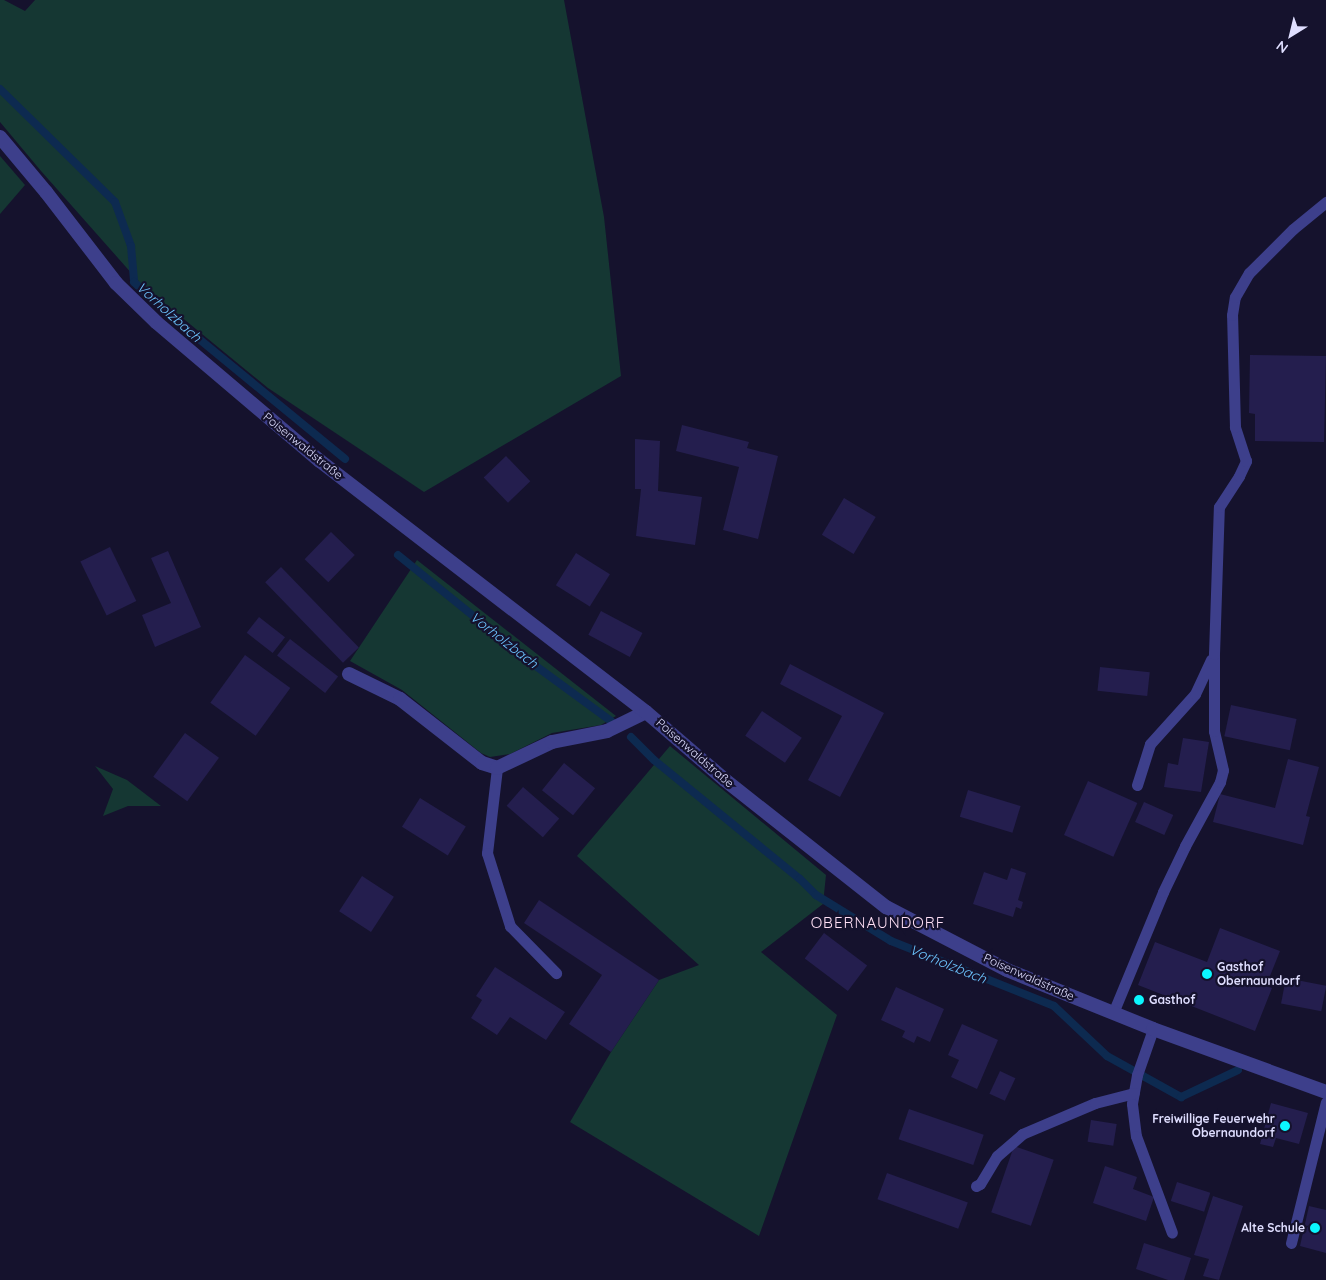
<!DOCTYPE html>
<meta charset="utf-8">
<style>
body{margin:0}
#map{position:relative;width:1326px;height:1280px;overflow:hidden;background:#15122d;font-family:Quicksand,sans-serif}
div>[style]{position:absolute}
.green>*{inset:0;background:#153733}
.stream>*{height:8px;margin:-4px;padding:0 4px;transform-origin:4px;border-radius:4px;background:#0d2a50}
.building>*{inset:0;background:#241e4e;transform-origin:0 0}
.service>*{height:11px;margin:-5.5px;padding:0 5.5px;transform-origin:5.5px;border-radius:5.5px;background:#3d3f8b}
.minor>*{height:14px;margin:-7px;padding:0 7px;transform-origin:7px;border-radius:7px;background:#3d3f8b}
.tertiary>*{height:14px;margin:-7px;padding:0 7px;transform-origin:7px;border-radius:7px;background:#3d3f8b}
.dots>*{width:14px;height:14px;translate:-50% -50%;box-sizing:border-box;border:2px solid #15122d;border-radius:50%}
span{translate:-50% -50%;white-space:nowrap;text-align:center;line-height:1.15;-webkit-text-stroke:4.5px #15122d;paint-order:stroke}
.street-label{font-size:12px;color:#dfdeff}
.poi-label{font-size:12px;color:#dfdeff;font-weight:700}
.left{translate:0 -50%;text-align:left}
.right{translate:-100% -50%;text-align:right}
.water-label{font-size:14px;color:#6cc4fe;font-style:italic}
.quarter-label{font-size:15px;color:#ffe0f6;letter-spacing:1px}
.north{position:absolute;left:1266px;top:10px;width:50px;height:50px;-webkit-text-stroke:4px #15122d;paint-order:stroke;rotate:216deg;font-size:14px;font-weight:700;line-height:20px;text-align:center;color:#dfdeff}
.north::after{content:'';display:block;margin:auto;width:18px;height:22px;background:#dfdeff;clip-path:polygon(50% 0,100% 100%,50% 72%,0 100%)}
</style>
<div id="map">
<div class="green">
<i style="clip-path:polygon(0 0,4px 0,25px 11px,35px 0,564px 0,604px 217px,621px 376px,424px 492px,268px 388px,141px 284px,41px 171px,0 122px)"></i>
<i style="clip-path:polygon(0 156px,25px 185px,0 214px)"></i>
<i style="clip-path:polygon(417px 560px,616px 716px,601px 725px,552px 733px,510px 754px,490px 757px,481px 753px,402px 690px,350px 661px)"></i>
<i style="clip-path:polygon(670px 746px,826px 875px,823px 904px,761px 952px,837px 1015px,759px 1236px,570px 1122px,611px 1052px,659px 980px,699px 965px,577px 856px)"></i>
<i style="clip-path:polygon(95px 766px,127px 780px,161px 806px,128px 806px,103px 816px,113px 789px)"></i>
</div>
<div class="stream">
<i style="left:0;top:89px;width:161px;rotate:44.5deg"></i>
<i style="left:115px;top:202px;width:47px;rotate:70deg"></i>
<i style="left:131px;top:246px;width:36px;rotate:85deg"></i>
<i style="left:134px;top:282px;width:42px;rotate:43.1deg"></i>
<i style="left:165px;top:311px;width:233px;rotate:39.4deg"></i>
<i style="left:398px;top:555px;width:169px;rotate:39deg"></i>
<i style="left:529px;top:661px;width:102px;rotate:36.2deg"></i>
<i style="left:631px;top:737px;width:33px;rotate:45deg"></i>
<i style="left:654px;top:760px;width:188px;rotate:39.2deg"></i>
<i style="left:800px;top:879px;width:23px;rotate:45deg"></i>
<i style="left:816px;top:895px;width:88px;rotate:31.5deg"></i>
<i style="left:891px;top:941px;width:175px;rotate:21.7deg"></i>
<i style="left:1054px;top:1006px;width:73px;rotate:43.3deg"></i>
<i style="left:1107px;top:1056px;width:85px;rotate:29deg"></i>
<i style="left:1181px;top:1097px;width:63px;rotate:-25.3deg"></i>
</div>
<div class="building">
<i style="clip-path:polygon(1250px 355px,1326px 356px,1324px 442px,1255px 441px,1255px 414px,1249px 413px)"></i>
<i style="clip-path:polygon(682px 425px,749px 442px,747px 448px,778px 456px,758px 539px,723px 530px,739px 467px,676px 451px)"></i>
<i style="clip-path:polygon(635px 439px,660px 441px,658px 491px,702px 497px,695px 545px,636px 536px,641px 489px,635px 489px)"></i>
<i style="left:506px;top:456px;width:35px;height:31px;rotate:46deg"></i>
<i style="left:844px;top:498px;width:37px;height:43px;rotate:31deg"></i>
<i style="left:331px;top:532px;width:33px;height:38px;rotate:44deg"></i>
<i style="left:110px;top:547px;width:60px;height:33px;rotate:64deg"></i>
<i style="clip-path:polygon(168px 551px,201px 627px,155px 647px,142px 615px,171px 603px,151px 558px)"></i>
<i style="left:576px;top:553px;width:40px;height:38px;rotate:32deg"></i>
<i style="left:281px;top:567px;width:112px;height:22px;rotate:46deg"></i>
<i style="left:601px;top:611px;width:47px;height:27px;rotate:28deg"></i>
<i style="left:259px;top:617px;width:33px;height:20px;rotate:38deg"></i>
<i style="left:290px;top:639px;width:61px;height:21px;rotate:38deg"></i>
<i style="left:245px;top:655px;width:56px;height:59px;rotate:36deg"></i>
<i style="clip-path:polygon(790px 664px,884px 713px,840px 797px,808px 780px,842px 716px,780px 684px)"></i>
<i style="left:1100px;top:667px;width:50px;height:24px;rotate:6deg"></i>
<i style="left:1231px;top:705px;width:67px;height:32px;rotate:12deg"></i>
<i style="left:762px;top:711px;width:48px;height:30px;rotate:34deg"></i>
<i style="left:185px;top:733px;width:42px;height:54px;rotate:36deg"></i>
<i style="clip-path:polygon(1183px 738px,1209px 742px,1201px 792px,1164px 787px,1168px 763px,1178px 765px)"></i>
<i style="clip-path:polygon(1288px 759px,1319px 767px,1306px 816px,1310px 817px,1303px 845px,1213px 822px,1220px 794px,1275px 808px)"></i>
<i style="left:564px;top:763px;width:40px;height:35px;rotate:39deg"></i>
<i style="left:1088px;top:781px;width:54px;height:59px;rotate:24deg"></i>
<i style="left:523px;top:787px;width:48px;height:25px;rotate:41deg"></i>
<i style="left:968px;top:790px;width:55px;height:28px;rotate:17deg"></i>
<i style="left:420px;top:798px;width:54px;height:34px;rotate:32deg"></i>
<i style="left:1144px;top:802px;width:32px;height:22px;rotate:24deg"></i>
<i style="clip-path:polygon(1011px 868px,1026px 873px,1018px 900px,1023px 902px,1021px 909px,1016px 907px,1013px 917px,973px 904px,984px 872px,1007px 880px)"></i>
<i style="left:362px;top:876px;width:38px;height:42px;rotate:33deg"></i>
<i style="clip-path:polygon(539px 900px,659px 980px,611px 1052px,569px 1024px,602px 975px,524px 923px)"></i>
<i style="clip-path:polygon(1220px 928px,1280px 951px,1266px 986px,1272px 988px,1255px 1031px,1138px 985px,1155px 942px,1207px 962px)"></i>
<i style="left:824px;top:933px;width:54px;height:32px;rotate:37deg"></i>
<i style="clip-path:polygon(495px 967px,565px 1012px,546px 1040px,510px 1017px,497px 1035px,471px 1018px,482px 1000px,476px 996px)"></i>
<i style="left:1286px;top:978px;width:41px;height:26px;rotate:11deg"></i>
<i style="clip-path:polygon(896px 987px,944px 1009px,930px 1042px,917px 1036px,914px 1043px,902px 1037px,905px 1031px,881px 1020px)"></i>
<i style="clip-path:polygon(962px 1024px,998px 1040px,977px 1089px,951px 1077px,959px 1060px,948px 1055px)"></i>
<i style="left:1000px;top:1071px;width:17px;height:25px;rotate:25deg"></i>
<i style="clip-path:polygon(1271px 1103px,1308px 1113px,1299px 1144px,1276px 1138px,1273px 1147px,1260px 1144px)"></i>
<i style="left:909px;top:1109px;width:79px;height:32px;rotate:19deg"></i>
<i style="left:1091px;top:1120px;width:26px;height:22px;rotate:9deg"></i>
<i style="left:1014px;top:1146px;width:42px;height:70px;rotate:19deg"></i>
<i style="clip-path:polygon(1105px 1166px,1137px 1177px,1133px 1189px,1154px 1197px,1146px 1221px,1093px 1203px)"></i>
<i style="left:887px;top:1173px;width:86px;height:28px;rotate:20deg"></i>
<i style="left:1177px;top:1182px;width:35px;height:20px;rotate:18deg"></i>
<i style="clip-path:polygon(1213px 1196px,1243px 1206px,1219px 1280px,1203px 1276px,1209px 1259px,1194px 1255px)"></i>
<i style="clip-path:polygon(1309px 1206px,1326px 1210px,1326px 1253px,1300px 1246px)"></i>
<i style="clip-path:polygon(1144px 1243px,1191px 1258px,1184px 1280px,1168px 1280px,1136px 1269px)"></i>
</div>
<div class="service">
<i style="left:497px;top:768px;width:86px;rotate:96.7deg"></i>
<i style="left:487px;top:853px;width:77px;rotate:72.5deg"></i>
<i style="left:510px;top:926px;width:66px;rotate:45.6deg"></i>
<i style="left:1137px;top:785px;width:43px;rotate:-72.4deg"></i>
<i style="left:1150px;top:744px;width:67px;rotate:-48deg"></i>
<i style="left:1195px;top:694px;width:38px;rotate:-65deg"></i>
<i style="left:1113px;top:1013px;width:131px;rotate:-67.5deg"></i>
<i style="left:1163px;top:892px;width:51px;rotate:-64.4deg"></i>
<i style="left:1185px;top:846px;width:73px;rotate:-61.3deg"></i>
<i style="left:1220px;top:782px;width:12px;rotate:-76deg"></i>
<i style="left:1223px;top:770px;width:40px;rotate:-103deg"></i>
<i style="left:1214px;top:731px;width:77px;rotate:-90deg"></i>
<i style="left:1214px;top:654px;width:147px;rotate:-88.1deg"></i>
<i style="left:1219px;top:507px;width:37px;rotate:-57deg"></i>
<i style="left:1239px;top:476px;width:17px;rotate:-65deg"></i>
<i style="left:1246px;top:461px;width:36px;rotate:-108deg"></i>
<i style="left:1235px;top:427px;width:112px;rotate:-91.5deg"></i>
<i style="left:1232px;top:315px;width:18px;rotate:-81deg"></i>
<i style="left:1235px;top:297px;width:28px;rotate:-60deg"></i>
<i style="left:1249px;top:273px;width:62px;rotate:-45deg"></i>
<i style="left:1293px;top:229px;width:43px;rotate:-39.3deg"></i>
<i style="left:1153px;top:1029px;width:49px;rotate:109.2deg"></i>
<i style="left:1137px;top:1075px;width:29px;rotate:100deg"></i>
<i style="left:1132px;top:1104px;width:32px;rotate:83deg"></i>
<i style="left:1136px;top:1136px;width:103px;rotate:69.6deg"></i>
<i style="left:976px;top:1186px;width:4px;rotate:-27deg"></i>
<i style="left:980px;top:1184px;width:33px;rotate:-59deg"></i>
<i style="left:997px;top:1156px;width:33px;rotate:-41deg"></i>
<i style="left:1022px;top:1134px;width:79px;rotate:-23deg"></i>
<i style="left:1095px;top:1103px;width:40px;rotate:-14.4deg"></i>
<i style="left:1291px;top:1243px;width:145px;rotate:-76.1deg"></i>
</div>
<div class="minor">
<i style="left:349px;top:674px;width:57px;rotate:26.1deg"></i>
<i style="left:400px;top:699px;width:104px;rotate:38deg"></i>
<i style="left:482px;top:763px;width:16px;rotate:18deg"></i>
<i style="left:497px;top:768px;width:61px;rotate:-25.3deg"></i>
<i style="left:552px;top:742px;width:56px;rotate:-11.3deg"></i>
<i style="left:607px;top:731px;width:43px;rotate:-26deg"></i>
</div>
<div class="tertiary">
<i style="left:0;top:137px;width:72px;rotate:50.1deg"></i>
<i style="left:46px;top:192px;width:115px;rotate:52.4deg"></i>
<i style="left:116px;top:283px;width:56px;rotate:44.3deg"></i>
<i style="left:156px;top:322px;width:215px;rotate:40.3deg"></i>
<i style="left:320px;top:461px;width:411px;rotate:37.6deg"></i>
<i style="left:646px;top:712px;width:104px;rotate:40.7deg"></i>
<i style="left:725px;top:780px;width:205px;rotate:38.3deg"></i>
<i style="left:886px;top:907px;width:136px;rotate:27.5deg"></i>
<i style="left:1007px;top:970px;width:157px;rotate:22deg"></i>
<i style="left:1153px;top:1029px;width:184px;rotate:20deg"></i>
</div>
<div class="dots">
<i style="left:1207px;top:974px;background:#0bf6fe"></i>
<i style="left:1139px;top:1000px;background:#0bf6fe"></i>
<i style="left:1285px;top:1126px;background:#0bf6fe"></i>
<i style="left:1315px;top:1228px;background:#0bf6fe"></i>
</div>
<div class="street-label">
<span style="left:303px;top:446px;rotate:39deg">Poisenwaldstraße</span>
<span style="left:695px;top:753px;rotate:41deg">Poisenwaldstraße</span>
<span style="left:1029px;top:977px;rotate:24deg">Poisenwaldstraße</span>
</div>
<div class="poi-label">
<span class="left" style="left:1217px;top:974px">Gasthof<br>Obernaundorf</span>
<span class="left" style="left:1149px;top:1000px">Gasthof</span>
<span class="right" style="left:1275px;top:1126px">Freiwillige Feuerwehr<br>Obernaundorf</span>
<span class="right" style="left:1305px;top:1228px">Alte Schule</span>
</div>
<div class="water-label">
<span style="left:169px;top:312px;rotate:42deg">Vorholzbach</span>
<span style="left:504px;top:640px;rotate:38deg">Vorholzbach</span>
<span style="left:948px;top:964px;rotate:22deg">Vorholzbach</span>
</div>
<div class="quarter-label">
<span style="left:878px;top:923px">OBERNAUNDORF</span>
</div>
<div class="north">N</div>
</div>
